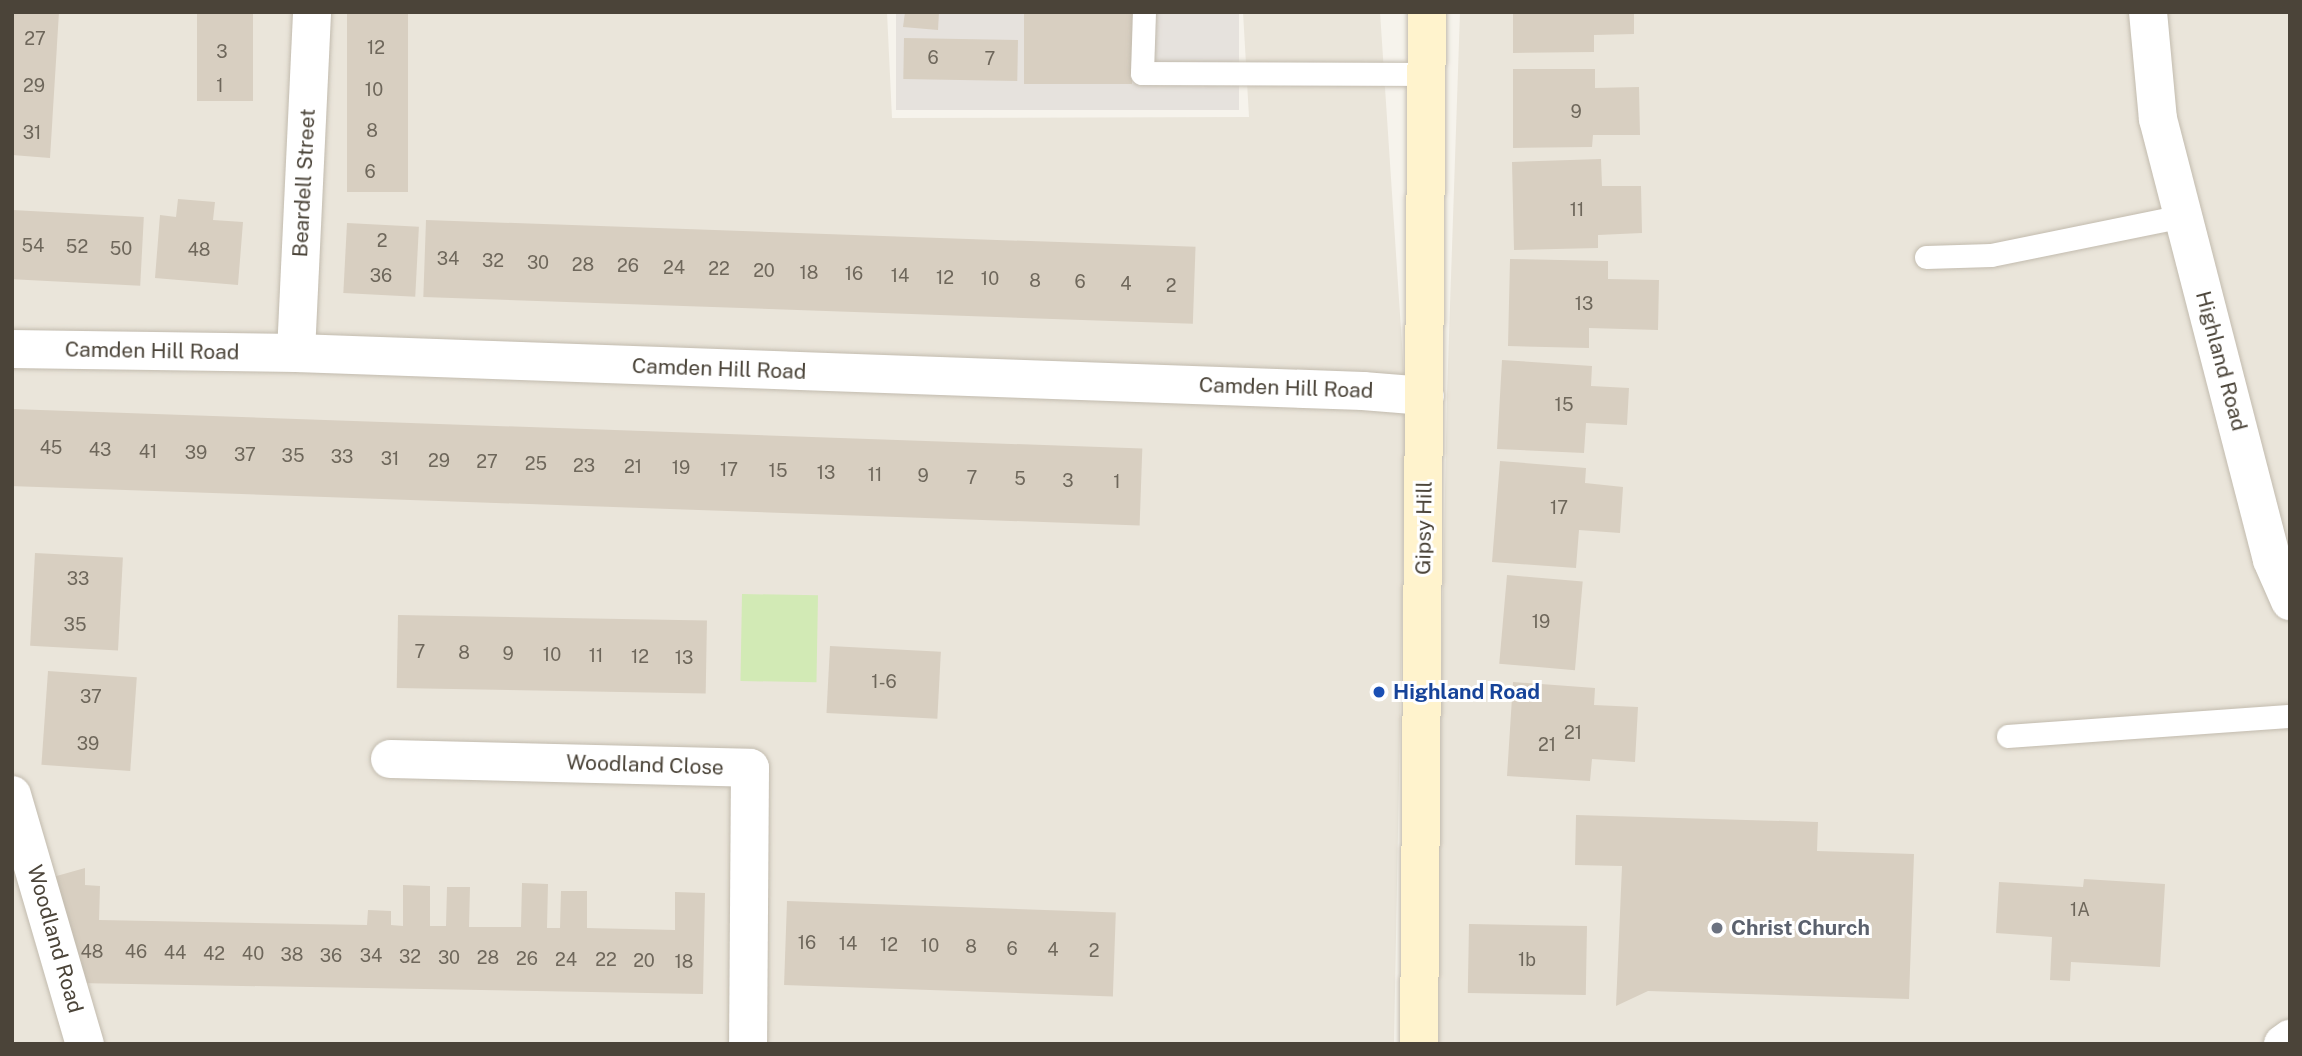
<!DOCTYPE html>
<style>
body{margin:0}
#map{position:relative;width:2302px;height:1056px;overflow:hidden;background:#f6f3ec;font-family:"Public Sans",sans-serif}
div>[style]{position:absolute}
.residential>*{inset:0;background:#eae5da}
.industrial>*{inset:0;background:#e6e2dd;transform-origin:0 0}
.green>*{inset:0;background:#d2eab5;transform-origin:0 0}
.building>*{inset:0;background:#d8cfc1;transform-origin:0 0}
.roads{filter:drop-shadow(0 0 2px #c2bbae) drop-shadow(0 0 2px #c2bbae)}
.lane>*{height:23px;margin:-11.5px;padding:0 11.5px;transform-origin:11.5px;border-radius:11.5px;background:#fff}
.street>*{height:38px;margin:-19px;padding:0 19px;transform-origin:19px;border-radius:19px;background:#fff}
.secondary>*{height:38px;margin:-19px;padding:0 19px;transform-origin:19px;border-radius:19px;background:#fff3cd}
.dots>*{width:19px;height:19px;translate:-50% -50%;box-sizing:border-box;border:4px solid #fff;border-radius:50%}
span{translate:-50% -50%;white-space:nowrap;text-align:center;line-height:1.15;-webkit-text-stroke:6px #fff;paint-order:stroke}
.number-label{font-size:18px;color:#6e675b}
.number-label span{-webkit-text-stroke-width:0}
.street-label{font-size:21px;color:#4b4439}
.transit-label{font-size:21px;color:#164399;font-weight:700}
.left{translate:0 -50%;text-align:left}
.worship-label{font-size:21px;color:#5b616d;font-weight:700}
.frame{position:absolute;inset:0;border:14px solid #4b4439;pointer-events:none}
</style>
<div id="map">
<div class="residential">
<i style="clip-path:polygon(12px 12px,887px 12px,892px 118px,1249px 117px,1243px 12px,1380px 12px,1406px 405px,1394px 1044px,12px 1044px)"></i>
<i style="clip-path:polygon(1460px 12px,2290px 12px,2290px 1044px,1434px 1044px,1447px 395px)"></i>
</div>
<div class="industrial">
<i style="left:896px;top:12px;width:343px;height:98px"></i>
</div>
<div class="green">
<i style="left:742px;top:594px;width:76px;height:87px;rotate:1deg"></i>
</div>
<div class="building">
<i style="clip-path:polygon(12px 12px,59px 12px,50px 158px,12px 155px)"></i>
<i style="left:197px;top:12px;width:56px;height:89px"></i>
<i style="left:347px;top:12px;width:61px;height:180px"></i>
<i style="clip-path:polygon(905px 12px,939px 12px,938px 30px,903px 27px)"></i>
<i style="left:1024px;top:12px;width:108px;height:72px"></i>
<i style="clip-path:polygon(1513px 12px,1634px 12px,1634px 34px,1594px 35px,1594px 52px,1513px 53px)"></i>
<i style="left:904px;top:38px;width:114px;height:41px;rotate:1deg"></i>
<i style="clip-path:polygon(1513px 69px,1595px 69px,1595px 88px,1639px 87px,1640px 135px,1593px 135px,1592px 147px,1513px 148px)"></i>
<i style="clip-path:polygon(1601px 159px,1602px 186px,1641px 186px,1642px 233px,1598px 235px,1598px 248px,1514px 250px,1512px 162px)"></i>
<i style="clip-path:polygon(178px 199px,215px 202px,213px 220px,243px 222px,238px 285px,155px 278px,160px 215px,176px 217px)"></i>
<i style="left:12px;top:210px;width:132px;height:69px;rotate:3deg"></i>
<i style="left:426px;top:220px;width:770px;height:77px;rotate:2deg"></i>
<i style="left:347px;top:223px;width:72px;height:70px;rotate:3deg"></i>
<i style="clip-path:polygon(1510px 259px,1608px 261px,1608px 279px,1659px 280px,1658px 330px,1589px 328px,1589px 348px,1508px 346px)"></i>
<i style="clip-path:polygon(1502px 360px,1592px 366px,1591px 386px,1629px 388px,1627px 425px,1586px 423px,1584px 453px,1497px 449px)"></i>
<i style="left:12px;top:409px;width:1131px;height:77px;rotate:2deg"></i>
<i style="clip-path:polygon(1500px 461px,1586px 468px,1585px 483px,1623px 487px,1620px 533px,1579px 530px,1576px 568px,1492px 562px)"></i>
<i style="left:35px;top:553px;width:88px;height:93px;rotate:3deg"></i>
<i style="left:1507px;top:575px;width:76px;height:89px;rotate:5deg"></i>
<i style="left:398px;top:615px;width:309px;height:73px;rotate:1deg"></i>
<i style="left:830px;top:646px;width:111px;height:67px;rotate:3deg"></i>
<i style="left:48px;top:671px;width:89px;height:94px;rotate:4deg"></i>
<i style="clip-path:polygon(1513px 682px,1595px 688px,1594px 705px,1638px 707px,1635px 762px,1592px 759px,1590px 781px,1507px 776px)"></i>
<i style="clip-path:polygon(1576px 815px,1818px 822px,1817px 851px,1914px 854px,1909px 999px,1648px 991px,1616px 1006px,1622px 866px,1575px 865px)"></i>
<i style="clip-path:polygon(85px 868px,85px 885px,100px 886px,99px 920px,367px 925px,368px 910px,391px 911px,391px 925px,403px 926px,403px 885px,430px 886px,430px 926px,446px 926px,447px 887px,470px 887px,469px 927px,521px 927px,522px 883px,548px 884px,547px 928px,560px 928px,561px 891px,587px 891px,587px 928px,675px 930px,675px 892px,705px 893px,703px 994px,76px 983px,46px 879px)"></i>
<i style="clip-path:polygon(2084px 879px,2165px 884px,2160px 967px,2071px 962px,2070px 981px,2050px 980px,2052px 937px,1996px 933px,1999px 882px,2083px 887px)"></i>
<i style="left:787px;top:901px;width:329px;height:84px;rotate:2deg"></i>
<i style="left:1469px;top:924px;width:118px;height:69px;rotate:1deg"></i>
</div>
<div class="roads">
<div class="lane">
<i style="left:1144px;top:12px;width:61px;rotate:91.9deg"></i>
<i style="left:1142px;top:73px;width:284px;rotate:0.2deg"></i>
<i style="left:1926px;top:257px;width:65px;rotate:-1.8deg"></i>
<i style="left:1991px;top:255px;width:195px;rotate:-11.5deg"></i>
<i style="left:2008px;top:736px;width:283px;rotate:-4.1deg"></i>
</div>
<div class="street">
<i style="left:2148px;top:12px;width:107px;rotate:84.7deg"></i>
<i style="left:2158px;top:119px;width:455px;rotate:75.5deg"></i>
<i style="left:2272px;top:560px;width:45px;rotate:66.3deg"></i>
<i style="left:12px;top:349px;width:284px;rotate:0.8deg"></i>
<i style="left:296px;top:353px;width:1068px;rotate:2.04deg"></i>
<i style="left:1363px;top:391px;width:62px;rotate:4.6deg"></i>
<i style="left:296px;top:353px;width:341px;rotate:-87.3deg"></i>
<i style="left:390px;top:759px;width:360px;rotate:1.4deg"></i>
<i style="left:750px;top:768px;width:276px;rotate:90.4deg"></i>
<i style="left:12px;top:795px;width:259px;rotate:73.7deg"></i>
<i style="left:2283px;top:1044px;width:9px;rotate:-36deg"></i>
</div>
<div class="secondary">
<i style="left:1419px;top:1044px;width:1032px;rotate:-89.56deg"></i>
</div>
</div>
<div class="dots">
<i style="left:1379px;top:692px;background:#1a4fb4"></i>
<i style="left:1717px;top:928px;background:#6b7280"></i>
</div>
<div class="number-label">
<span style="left:35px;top:39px">27</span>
<span style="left:376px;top:48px">12</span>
<span style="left:222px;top:52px">3</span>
<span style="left:933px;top:58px">6</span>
<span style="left:990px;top:59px">7</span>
<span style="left:34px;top:86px">29</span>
<span style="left:220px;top:86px">1</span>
<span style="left:374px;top:90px">10</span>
<span style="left:1576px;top:112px">9</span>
<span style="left:372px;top:131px">8</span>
<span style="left:32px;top:133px">31</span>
<span style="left:370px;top:172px">6</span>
<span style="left:1577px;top:210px">11</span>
<span style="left:382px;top:241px">2</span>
<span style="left:33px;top:246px">54</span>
<span style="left:77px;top:247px">52</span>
<span style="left:121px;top:249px">50</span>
<span style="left:199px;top:250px">48</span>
<span style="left:448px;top:259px">34</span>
<span style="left:493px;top:261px">32</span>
<span style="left:538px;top:263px">30</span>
<span style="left:583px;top:265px">28</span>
<span style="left:628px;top:266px">26</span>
<span style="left:674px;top:268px">24</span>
<span style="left:719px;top:269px">22</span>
<span style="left:764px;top:271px">20</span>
<span style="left:809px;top:273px">18</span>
<span style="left:854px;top:274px">16</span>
<span style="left:381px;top:276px">36</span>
<span style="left:900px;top:276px">14</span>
<span style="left:945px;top:278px">12</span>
<span style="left:990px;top:279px">10</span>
<span style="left:1035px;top:281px">8</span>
<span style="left:1080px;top:282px">6</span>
<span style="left:1126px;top:284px">4</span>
<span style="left:1171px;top:286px">2</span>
<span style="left:1584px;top:304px">13</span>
<span style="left:1564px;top:405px">15</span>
<span style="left:51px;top:448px">45</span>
<span style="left:100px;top:450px">43</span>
<span style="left:148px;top:452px">41</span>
<span style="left:196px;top:453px">39</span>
<span style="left:245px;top:455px">37</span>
<span style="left:293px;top:456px">35</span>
<span style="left:342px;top:457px">33</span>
<span style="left:390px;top:459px">31</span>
<span style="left:439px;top:461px">29</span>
<span style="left:487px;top:462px">27</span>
<span style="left:536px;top:464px">25</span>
<span style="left:584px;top:466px">23</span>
<span style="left:633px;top:467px">21</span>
<span style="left:681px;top:468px">19</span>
<span style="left:729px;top:470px">17</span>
<span style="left:778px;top:471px">15</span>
<span style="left:826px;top:473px">13</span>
<span style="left:875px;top:475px">11</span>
<span style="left:923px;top:476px">9</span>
<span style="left:972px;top:478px">7</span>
<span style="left:1020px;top:479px">5</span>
<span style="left:1068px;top:481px">3</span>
<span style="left:1117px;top:482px">1</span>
<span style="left:1559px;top:508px">17</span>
<span style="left:78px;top:579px">33</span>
<span style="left:1541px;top:622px">19</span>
<span style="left:75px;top:625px">35</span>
<span style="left:420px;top:652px">7</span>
<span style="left:464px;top:653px">8</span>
<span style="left:508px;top:654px">9</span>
<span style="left:552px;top:655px">10</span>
<span style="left:596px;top:656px">11</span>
<span style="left:640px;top:657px">12</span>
<span style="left:684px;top:658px">13</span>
<span style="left:884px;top:682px">1-6</span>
<span style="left:91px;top:697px">37</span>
<span style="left:1573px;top:733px">21</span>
<span style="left:88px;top:744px">39</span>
<span style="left:1547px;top:745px">21</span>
<span style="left:2080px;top:910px">1A</span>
<span style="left:807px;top:943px">16</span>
<span style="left:848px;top:944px">14</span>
<span style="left:889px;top:945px">12</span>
<span style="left:930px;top:946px">10</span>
<span style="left:971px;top:947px">8</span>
<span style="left:1012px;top:949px">6</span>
<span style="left:1053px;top:950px">4</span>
<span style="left:1094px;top:951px">2</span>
<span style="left:92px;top:952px">48</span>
<span style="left:136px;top:952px">46</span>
<span style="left:175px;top:953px">44</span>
<span style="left:214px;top:954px">42</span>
<span style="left:253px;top:954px">40</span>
<span style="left:292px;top:955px">38</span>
<span style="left:331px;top:956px">36</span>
<span style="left:371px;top:956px">34</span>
<span style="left:410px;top:957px">32</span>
<span style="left:449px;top:958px">30</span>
<span style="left:488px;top:958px">28</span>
<span style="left:527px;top:959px">26</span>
<span style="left:566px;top:960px">24</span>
<span style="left:606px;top:960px">22</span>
<span style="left:1527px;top:960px">1b</span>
<span style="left:644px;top:961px">20</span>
<span style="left:684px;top:962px">18</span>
</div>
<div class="street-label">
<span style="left:304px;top:183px;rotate:-87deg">Beardell Street</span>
<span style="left:152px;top:351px;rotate:1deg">Camden Hill Road</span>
<span style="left:2221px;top:361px;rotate:75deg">Highland Road</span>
<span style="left:719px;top:369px;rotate:2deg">Camden Hill Road</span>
<span style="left:1286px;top:388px;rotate:2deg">Camden Hill Road</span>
<span style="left:1424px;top:528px;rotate:-89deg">Gipsy Hill</span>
<span style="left:645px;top:765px;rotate:2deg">Woodland Close</span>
<span style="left:55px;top:939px;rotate:74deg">Woodland Road</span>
</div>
<div class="transit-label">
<span class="left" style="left:1393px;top:692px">Highland Road</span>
</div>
<div class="worship-label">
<span class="left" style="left:1731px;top:928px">Christ Church</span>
</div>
<div class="frame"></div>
</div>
